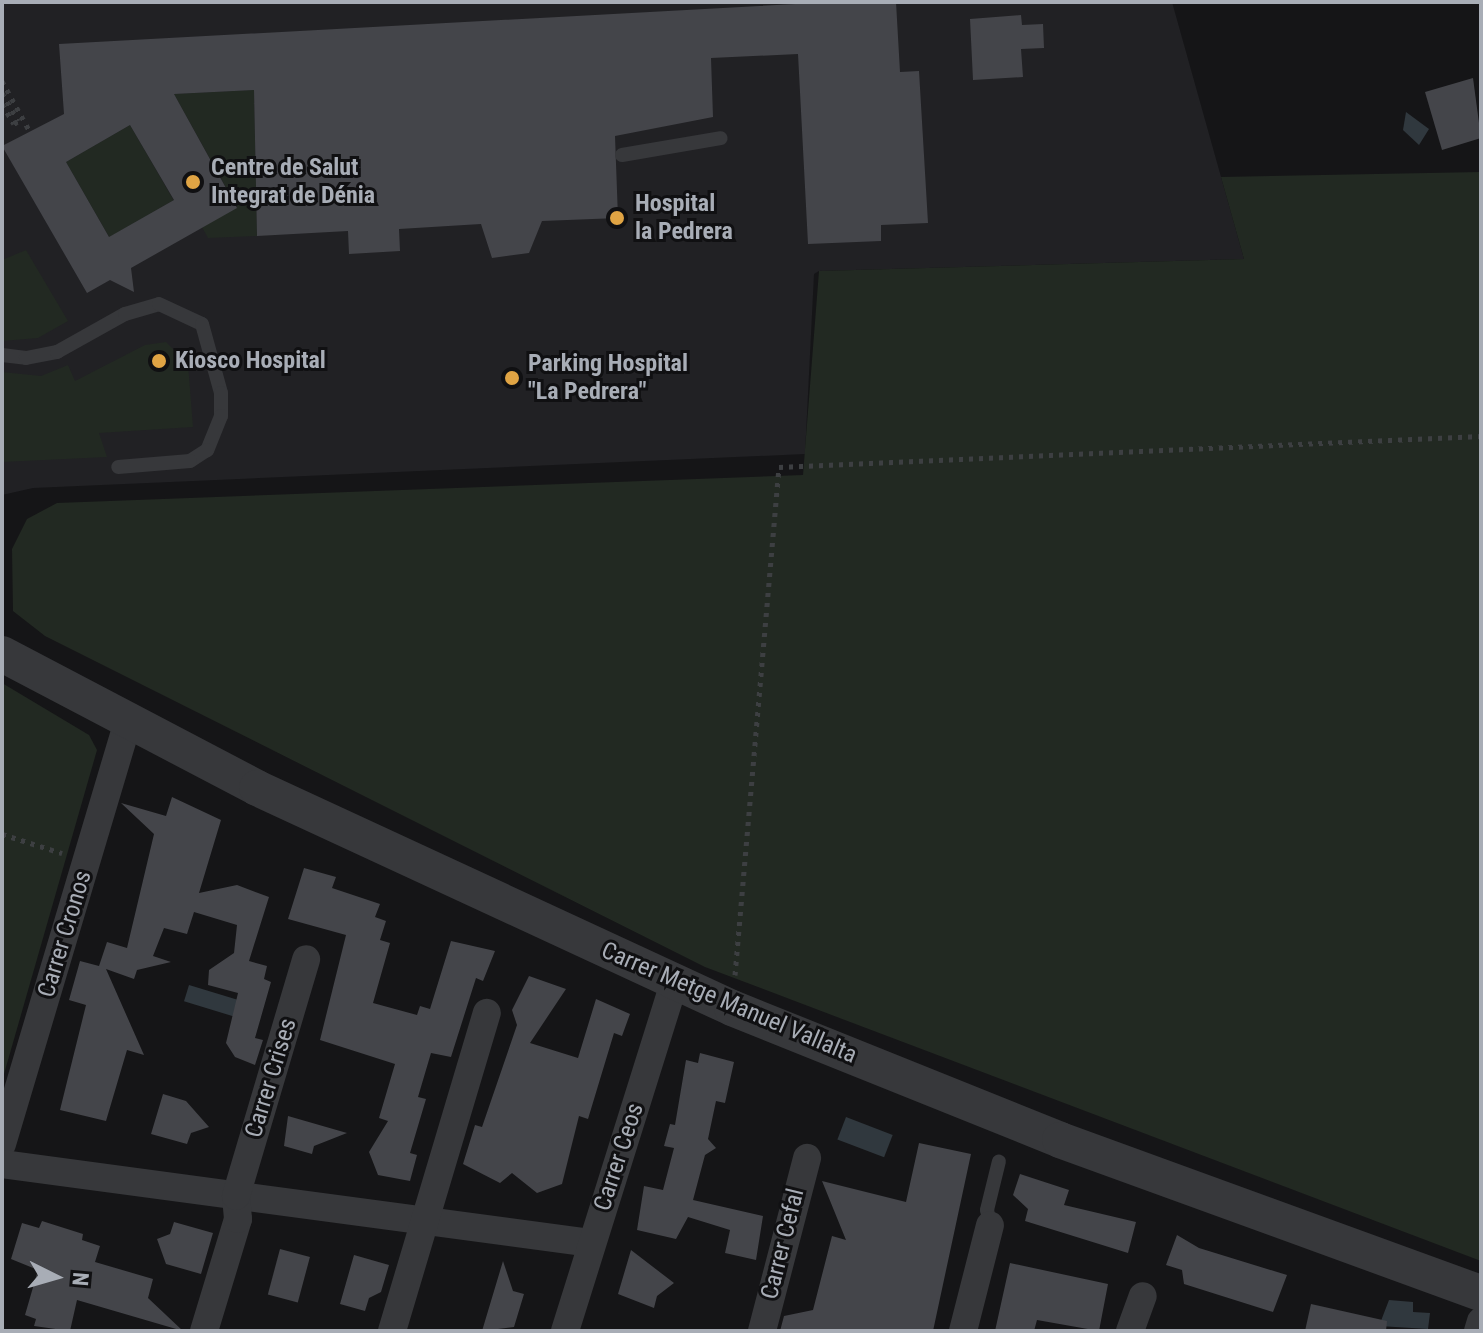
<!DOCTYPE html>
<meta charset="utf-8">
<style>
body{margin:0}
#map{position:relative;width:1483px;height:1333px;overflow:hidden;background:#151517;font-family:"Roboto Condensed",sans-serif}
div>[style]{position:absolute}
.built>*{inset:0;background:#212124}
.green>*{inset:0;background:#222922;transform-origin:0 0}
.water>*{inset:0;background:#30383e;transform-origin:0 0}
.building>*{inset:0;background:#44454a;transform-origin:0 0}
.path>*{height:5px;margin-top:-2.5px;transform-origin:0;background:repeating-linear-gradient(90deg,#3d3f42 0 4px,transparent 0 10px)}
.service>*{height:14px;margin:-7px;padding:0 7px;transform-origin:7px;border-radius:7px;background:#37383b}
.minor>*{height:28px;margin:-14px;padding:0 14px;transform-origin:14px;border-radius:14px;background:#37383b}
.tertiary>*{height:36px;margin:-18px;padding:0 18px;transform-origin:18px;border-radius:18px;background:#37383b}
.dots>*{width:22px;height:22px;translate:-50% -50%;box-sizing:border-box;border:4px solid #101012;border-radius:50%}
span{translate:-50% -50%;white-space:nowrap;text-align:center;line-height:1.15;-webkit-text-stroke:6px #101012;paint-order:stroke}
.poi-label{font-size:24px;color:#a8adb6;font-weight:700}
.left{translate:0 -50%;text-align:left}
.street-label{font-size:24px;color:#a8adb6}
.frame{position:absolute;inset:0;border:4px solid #a8adb6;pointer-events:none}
.north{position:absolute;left:16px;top:1237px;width:80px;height:80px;-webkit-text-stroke:6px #101012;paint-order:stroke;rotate:95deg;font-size:22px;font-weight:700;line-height:32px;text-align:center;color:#a8adb6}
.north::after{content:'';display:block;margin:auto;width:28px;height:36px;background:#a8adb6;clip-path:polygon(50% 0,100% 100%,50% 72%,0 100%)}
</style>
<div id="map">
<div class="built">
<i style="clip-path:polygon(2px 2px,1172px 2px,1244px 259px,819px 271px,814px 274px,805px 454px,33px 488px,2px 495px)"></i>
</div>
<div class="green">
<i style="clip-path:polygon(254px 90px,257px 236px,208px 238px,202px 227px,237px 207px,174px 94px)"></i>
<i style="left:130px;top:125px;width:87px;height:74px;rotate:60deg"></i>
<i style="clip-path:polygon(1481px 172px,1481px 1261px,705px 967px,45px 636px,13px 611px,12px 549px,27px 519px,57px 503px,803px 475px,819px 271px,1244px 259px,1221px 177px)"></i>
<i style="clip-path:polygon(26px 250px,68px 321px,38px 338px,2px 341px,2px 260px)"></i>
<i style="clip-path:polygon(166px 342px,188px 364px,193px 427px,99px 433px,107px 457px,2px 462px,2px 372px,41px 376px,68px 365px,75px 381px,145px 345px)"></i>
<i style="clip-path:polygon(2px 683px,89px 735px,97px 750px,2px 1081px)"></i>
</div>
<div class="water">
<i style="clip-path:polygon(1406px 112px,1429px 129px,1419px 145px,1403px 130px)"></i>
<i style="left:189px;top:985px;width:67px;height:17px;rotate:17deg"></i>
<i style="left:846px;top:1117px;width:50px;height:24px;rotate:21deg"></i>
<i style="clip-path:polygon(1389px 1300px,1413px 1302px,1413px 1312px,1430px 1313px,1428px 1329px,1379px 1326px)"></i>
</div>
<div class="building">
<i style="clip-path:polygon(evenodd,833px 2px,896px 2px,900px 72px,919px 71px,928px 223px,881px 225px,881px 241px,808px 244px,798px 54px,711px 58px,713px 117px,615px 136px,618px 218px,542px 221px,529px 253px,492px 258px,481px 224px,399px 229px,400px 251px,349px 254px,348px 231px,257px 236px,254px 90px,174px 94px,237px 208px,131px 268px,134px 292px,110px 280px,87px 293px,2px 146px,64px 114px,59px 44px,833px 2px,130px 125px,174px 200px,109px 237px,66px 162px,130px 125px)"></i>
<i style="clip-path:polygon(1021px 15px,1022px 25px,1043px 24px,1044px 48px,1021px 49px,1023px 77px,973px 80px,970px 19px)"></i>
<i style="clip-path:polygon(1473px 78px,1481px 138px,1442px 150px,1425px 92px)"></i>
<i style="clip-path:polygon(172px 797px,221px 820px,199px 893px,237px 885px,269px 897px,249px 961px,267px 966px,264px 979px,271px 982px,255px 1038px,263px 1040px,255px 1065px,235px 1057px,226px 1043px,238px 993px,208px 985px,209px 970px,234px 953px,237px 925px,194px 912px,187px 934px,164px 928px,153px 956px,171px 962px,137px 970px,134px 979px,106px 969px,144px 1055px,127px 1050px,106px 1121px,60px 1110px,86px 1005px,69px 1000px,80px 961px,99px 966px,107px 942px,127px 948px,154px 834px,121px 803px,166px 816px)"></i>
<i style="clip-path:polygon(304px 868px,336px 877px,332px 888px,380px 904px,375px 917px,386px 921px,380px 940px,390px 943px,373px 1003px,417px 1015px,420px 1006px,430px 1009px,451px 941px,495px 951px,483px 981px,476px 978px,451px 1057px,431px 1053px,418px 1097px,426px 1099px,410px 1153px,417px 1155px,410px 1181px,378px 1175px,369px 1152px,388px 1121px,379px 1118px,395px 1064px,320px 1040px,346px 935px,288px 919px)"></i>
<i style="clip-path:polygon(529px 976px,566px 989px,530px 1043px,578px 1058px,596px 999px,630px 1014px,622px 1036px,614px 1033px,588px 1119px,579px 1116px,562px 1184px,537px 1193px,512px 1173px,500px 1183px,463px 1164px,475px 1125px,482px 1127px,517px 1025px,512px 1010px)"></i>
<i style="clip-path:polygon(700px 1053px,734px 1062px,725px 1103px,716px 1101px,708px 1139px,716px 1148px,705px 1155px,693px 1200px,763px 1216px,756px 1260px,725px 1253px,730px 1230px,688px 1217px,676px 1239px,637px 1230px,644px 1186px,663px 1190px,674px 1148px,664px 1146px,670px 1124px,675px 1125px,686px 1060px,698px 1063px)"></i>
<i style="clip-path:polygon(163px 1094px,186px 1101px,209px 1127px,191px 1133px,187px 1144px,151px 1134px)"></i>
<i style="clip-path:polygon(288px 1116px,347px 1133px,314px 1146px,312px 1154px,284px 1146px)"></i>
<i style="clip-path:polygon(919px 1143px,971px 1154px,933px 1331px,780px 1331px,784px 1316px,813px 1310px,832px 1236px,846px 1240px,822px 1181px,906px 1202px)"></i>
<i style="clip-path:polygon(1020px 1174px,1069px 1190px,1064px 1205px,1136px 1222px,1128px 1253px,1025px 1221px,1028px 1209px,1013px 1195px)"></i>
<i style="clip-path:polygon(42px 1221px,83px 1234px,82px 1240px,100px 1246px,95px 1262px,153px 1279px,148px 1298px,183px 1331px,77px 1300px,70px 1331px,34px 1326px,36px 1319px,25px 1315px,38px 1270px,11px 1259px,22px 1223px,39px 1228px)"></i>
<i style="clip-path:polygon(174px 1222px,213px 1233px,201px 1274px,166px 1264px,157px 1239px,170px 1234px)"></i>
<i style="clip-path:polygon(1177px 1235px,1199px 1248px,1287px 1275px,1273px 1312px,1184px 1284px,1182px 1270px,1166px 1265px)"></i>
<i style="left:280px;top:1249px;width:31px;height:47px;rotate:15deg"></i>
<i style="clip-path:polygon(631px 1250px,674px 1283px,657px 1296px,654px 1308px,618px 1294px)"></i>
<i style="clip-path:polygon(354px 1255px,389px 1265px,381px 1292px,369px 1298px,365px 1311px,340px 1304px)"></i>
<i style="clip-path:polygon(503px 1261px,513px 1291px,524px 1294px,514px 1327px,482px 1331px)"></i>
<i style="clip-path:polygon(1010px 1263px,1108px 1284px,1099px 1331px,1037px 1320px,1034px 1331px,995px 1331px)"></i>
<i style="clip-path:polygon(1311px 1304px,1387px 1321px,1386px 1331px,1305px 1331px)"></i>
</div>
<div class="path">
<i style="left:2px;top:81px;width:58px;rotate:61.2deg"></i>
<i style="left:2px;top:93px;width:32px;rotate:60deg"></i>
<i style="left:2px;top:104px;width:23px;rotate:59deg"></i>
<i style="left:14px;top:124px;width:5px;rotate:-37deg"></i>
<i style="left:2px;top:834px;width:63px;rotate:17.6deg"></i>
<i style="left:735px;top:975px;width:510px;rotate:-85.05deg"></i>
<i style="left:779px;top:467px;width:703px;rotate:-2.53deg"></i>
</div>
<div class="service">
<i style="left:622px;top:155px;width:100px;rotate:-9.7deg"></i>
<i style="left:2px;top:355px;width:24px;rotate:7deg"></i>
<i style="left:26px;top:358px;width:32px;rotate:-11deg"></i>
<i style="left:57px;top:352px;width:78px;rotate:-29.2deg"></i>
<i style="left:125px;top:314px;width:35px;rotate:-16deg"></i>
<i style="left:159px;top:304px;width:47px;rotate:24.9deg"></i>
<i style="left:202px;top:324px;width:72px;rotate:74.6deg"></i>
<i style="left:221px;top:393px;width:23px;rotate:90deg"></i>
<i style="left:221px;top:416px;width:37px;rotate:112deg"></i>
<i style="left:207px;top:450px;width:20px;rotate:147deg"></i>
<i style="left:190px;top:461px;width:72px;rotate:175.2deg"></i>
<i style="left:990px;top:1225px;width:15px;rotate:-101deg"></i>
<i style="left:987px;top:1210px;width:50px;rotate:-76.2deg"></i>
</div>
<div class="minor">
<i style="left:2px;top:1144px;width:438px;rotate:-73.4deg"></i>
<i style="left:2px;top:1164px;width:595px;rotate:7.63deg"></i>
<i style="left:204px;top:1331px;width:117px;rotate:-73.1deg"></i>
<i style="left:238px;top:1219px;width:23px;rotate:-95deg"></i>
<i style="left:236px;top:1196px;width:247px;rotate:-73.5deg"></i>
<i style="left:392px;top:1331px;width:332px;rotate:-73.4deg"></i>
<i style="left:565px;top:1331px;width:365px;rotate:-72.6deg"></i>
<i style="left:762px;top:1331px;width:179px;rotate:-75.4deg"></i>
<i style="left:963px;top:1331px;width:109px;rotate:-75.7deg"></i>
<i style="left:1130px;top:1331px;width:37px;rotate:-70deg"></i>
<i style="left:1478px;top:1331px;width:10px;rotate:-73deg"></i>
</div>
<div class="tertiary">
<i style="left:2px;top:654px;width:288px;rotate:27.7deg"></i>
<i style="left:257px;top:788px;width:523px;rotate:24.85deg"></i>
<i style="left:732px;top:1008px;width:354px;rotate:21.9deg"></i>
<i style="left:1060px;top:1140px;width:448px;rotate:20deg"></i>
</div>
<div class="dots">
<i style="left:193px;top:182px;background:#e0a444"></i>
<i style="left:617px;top:218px;background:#e0a444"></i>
<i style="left:159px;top:361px;background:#e0a444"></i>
<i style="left:512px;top:378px;background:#e0a444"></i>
</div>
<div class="poi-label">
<span class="left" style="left:211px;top:182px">Centre de Salut<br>Integrat de Dénia</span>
<span class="left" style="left:635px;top:218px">Hospital<br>la Pedrera</span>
<span class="left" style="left:175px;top:361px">Kiosco Hospital</span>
<span class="left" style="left:528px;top:378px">Parking Hospital<br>"La Pedrera"</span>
</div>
<div class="street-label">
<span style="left:65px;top:934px;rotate:-73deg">Carrer Cronos</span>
<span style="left:729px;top:1003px;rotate:23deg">Carrer Metge Manuel Vallalta</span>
<span style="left:271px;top:1078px;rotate:-73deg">Carrer Crises</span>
<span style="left:619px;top:1157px;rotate:-72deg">Carrer Ceos</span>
<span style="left:783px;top:1244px;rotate:-76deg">Carrer Cefal</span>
</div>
<div class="frame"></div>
<div class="north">N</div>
</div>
